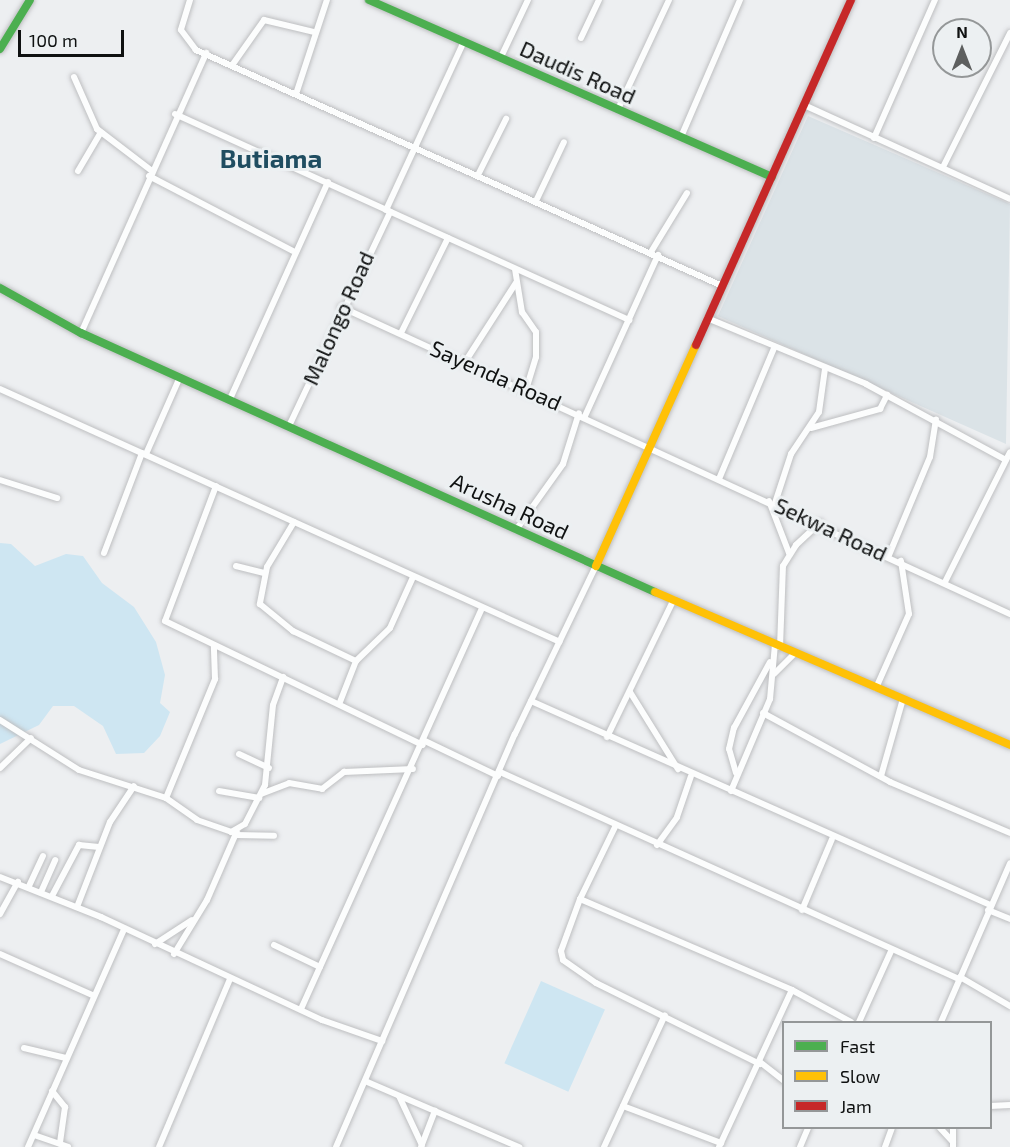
<!DOCTYPE html>
<style>
body{margin:0}
#map{position:relative;width:1010px;height:1147px;overflow:hidden;background:#edeff1;font-family:"Exo 2",sans-serif}
div>[style]{position:absolute}
.built>*{inset:0;background:#dbe3e7}
.green>*{inset:0;background:#cee6f2;transform-origin:0 0}
.roads{filter:drop-shadow(0 0 2px #bebfc1) drop-shadow(0 0 2px #bebfc1)}
.street>*{height:6px;margin:-3px;padding:0 3px;transform-origin:3px;border-radius:3px;background:#fcfdfd}
.fast>*{height:8px;margin:-4px;padding:0 4px;transform-origin:4px;border-radius:4px;background:#4caf50}
.slow>*{height:8px;margin:-4px;padding:0 4px;transform-origin:4px;border-radius:4px;background:#ffc107}
.jam>*{height:8px;margin:-4px;padding:0 4px;transform-origin:4px;border-radius:4px;background:#c62828}
span{translate:-50% -50%;white-space:nowrap;text-align:center;line-height:1.15;-webkit-text-stroke:6px #ecf0f2;paint-order:stroke}
.street-label{font-size:22px;color:#0f1111}
.quarter-label{font-size:26px;color:#1f4d61;font-weight:700}
.legend{position:absolute;left:782px;top:1021px;width:210px;height:108px;box-sizing:border-box;background:#ecf0f2;border:2px solid #949798;margin:0;padding:8px 10px;list-style:none;font-size:18px;color:#0f1111}
.legend li{display:flex;align-items:center;gap:12px;height:30px}
.legend b{width:30px;border:2px solid #949798}
.north{position:absolute;left:932px;top:18px;width:60px;height:60px;box-sizing:border-box;background:#ecf0f2;border:2px solid #949798;border-radius:50%;rotate:0deg;font-size:16px;font-weight:700;line-height:24px;text-align:center;color:#0f1111}
.north::after{content:'';display:block;margin:auto;width:21px;height:27px;background:#5d5f5f;clip-path:polygon(50% 0,100% 100%,50% 72%,0 100%)}
.scale{position:absolute;left:18px;top:30px;width:106px;height:27px;box-sizing:border-box;border:3px solid #0f1111;border-top:0;padding-left:8px;font-size:18px;line-height:21px;white-space:nowrap;color:#0f1111;-webkit-text-stroke:4px #ecf0f2;paint-order:stroke}
</style>
<div id="map">
<div class="built">
<i style="clip-path:polygon(808px 116px,1010px 204px,1006px 444px,718px 316px)"></i>
</div>
<div class="green">
<i style="clip-path:polygon(0 543px,11px 544px,35px 566px,66px 554px,83px 556px,102px 583px,134px 607px,156px 642px,165px 675px,160px 703px,170px 712px,160px 736px,144px 753px,116px 754px,103px 726px,74px 706px,53px 706px,39px 725px,0 744px)"></i>
<i style="left:541px;top:981px;width:70px;height:90px;rotate:24deg"></i>
</div>
<div class="roads">
<div class="street">
<i style="left:190px;top:0;width:31px;rotate:107deg"></i>
<i style="left:181px;top:30px;width:25px;rotate:53deg"></i>
<i style="left:196px;top:50px;width:574px;rotate:24.15deg"></i>
<i style="left:581px;top:38px;width:42px;rotate:-64.7deg"></i>
<i style="left:501px;top:57px;width:63px;rotate:-64.7deg"></i>
<i style="left:233px;top:64px;width:54px;rotate:-54.8deg"></i>
<i style="left:264px;top:20px;width:51px;rotate:13.5deg"></i>
<i style="left:74px;top:77px;width:57px;rotate:66.1deg"></i>
<i style="left:97px;top:129px;width:69px;rotate:37.4deg"></i>
<i style="left:297px;top:91px;width:96px;rotate:-71.8deg"></i>
<i style="left:804px;top:105px;width:226px;rotate:24.5deg"></i>
<i style="left:618px;top:109px;width:120px;rotate:-64.9deg"></i>
<i style="left:175px;top:114px;width:499px;rotate:24.4deg"></i>
<i style="left:681px;top:137px;width:149px;rotate:-66.7deg"></i>
<i style="left:874px;top:138px;width:151px;rotate:-66.2deg"></i>
<i style="left:943px;top:167px;width:150px;rotate:-63.4deg"></i>
<i style="left:78px;top:171px;width:45px;rotate:-59.5deg"></i>
<i style="left:478px;top:175px;width:63px;rotate:-63.4deg"></i>
<i style="left:149px;top:176px;width:162px;rotate:27.5deg"></i>
<i style="left:536px;top:201px;width:65px;rotate:-64.6deg"></i>
<i style="left:386px;top:210px;width:186px;rotate:-65.2deg"></i>
<i style="left:651px;top:252px;width:69px;rotate:-58.6deg"></i>
<i style="left:515px;top:269px;width:44px;rotate:80.8deg"></i>
<i style="left:522px;top:312px;width:24px;rotate:55deg"></i>
<i style="left:536px;top:332px;width:25px;rotate:90deg"></i>
<i style="left:536px;top:357px;width:34px;rotate:107deg"></i>
<i style="left:341px;top:307px;width:736px;rotate:24.65deg"></i>
<i style="left:707px;top:318px;width:172px;rotate:22.5deg"></i>
<i style="left:866px;top:384px;width:159px;rotate:28.5deg"></i>
<i style="left:81px;top:333px;width:307px;rotate:-65.9deg"></i>
<i style="left:401px;top:333px;width:106px;rotate:-63.7deg"></i>
<i style="left:465px;top:362px;width:94px;rotate:-57.2deg"></i>
<i style="left:0;top:389px;width:614px;rotate:24.31deg"></i>
<i style="left:230px;top:399px;width:238px;rotate:-65.7deg"></i>
<i style="left:585px;top:416px;width:177px;rotate:-65.6deg"></i>
<i style="left:289px;top:426px;width:237px;rotate:-64.7deg"></i>
<i style="left:811px;top:428px;width:72px;rotate:-15.4deg"></i>
<i style="left:880px;top:409px;width:16px;rotate:-63deg"></i>
<i style="left:146px;top:454px;width:84px;rotate:-66.2deg"></i>
<i style="left:719px;top:479px;width:142px;rotate:-67.2deg"></i>
<i style="left:0;top:480px;width:60px;rotate:17.5deg"></i>
<i style="left:216px;top:486px;width:144px;rotate:110.7deg"></i>
<i style="left:165px;top:621px;width:286px;rotate:25.7deg"></i>
<i style="left:769px;top:501px;width:56px;rotate:69deg"></i>
<i style="left:775px;top:503px;width:52px;rotate:-71.9deg"></i>
<i style="left:791px;top:454px;width:50px;rotate:-56.3deg"></i>
<i style="left:819px;top:412px;width:43px;rotate:-82.1deg"></i>
<i style="left:294px;top:522px;width:52px;rotate:121deg"></i>
<i style="left:267px;top:567px;width:38px;rotate:101deg"></i>
<i style="left:260px;top:604px;width:43px;rotate:39.3deg"></i>
<i style="left:293px;top:631px;width:70px;rotate:25.5deg"></i>
<i style="left:516px;top:530px;width:81px;rotate:-54.5deg"></i>
<i style="left:563px;top:464px;width:53px;rotate:-72.6deg"></i>
<i style="left:104px;top:553px;width:107px;rotate:-69.2deg"></i>
<i style="left:889px;top:555px;width:106px;rotate:-67.3deg"></i>
<i style="left:930px;top:457px;width:38px;rotate:-81deg"></i>
<i style="left:236px;top:566px;width:30px;rotate:14deg"></i>
<i style="left:945px;top:582px;width:145px;rotate:-63.4deg"></i>
<i style="left:780px;top:647px;width:81px;rotate:-87.9deg"></i>
<i style="left:783px;top:566px;width:25px;rotate:-58deg"></i>
<i style="left:796px;top:545px;width:33px;rotate:-43deg"></i>
<i style="left:774px;top:674px;width:30px;rotate:-45deg"></i>
<i style="left:876px;top:688px;width:81px;rotate:-66deg"></i>
<i style="left:909px;top:614px;width:54px;rotate:-98.6deg"></i>
<i style="left:630px;top:692px;width:91px;rotate:58.1deg"></i>
<i style="left:531px;top:701px;width:502px;rotate:23.96deg"></i>
<i style="left:340px;top:702px;width:44px;rotate:-68.7deg"></i>
<i style="left:356px;top:661px;width:47px;rotate:-44.1deg"></i>
<i style="left:390px;top:628px;width:56px;rotate:-65.7deg"></i>
<i style="left:763px;top:713px;width:145px;rotate:28.5deg"></i>
<i style="left:890px;top:782px;width:130px;rotate:23deg"></i>
<i style="left:0;top:720px;width:93px;rotate:32.3deg"></i>
<i style="left:79px;top:770px;width:91px;rotate:17.8deg"></i>
<i style="left:166px;top:798px;width:38px;rotate:35deg"></i>
<i style="left:197px;top:820px;width:36px;rotate:19deg"></i>
<i style="left:231px;top:832px;width:16px;rotate:-30deg"></i>
<i style="left:245px;top:824px;width:44px;rotate:-62.9deg"></i>
<i style="left:265px;top:785px;width:80px;rotate:-84.3deg"></i>
<i style="left:273px;top:705px;width:30px;rotate:-70deg"></i>
<i style="left:607px;top:737px;width:153px;rotate:-64.1deg"></i>
<i style="left:425px;top:741px;width:81px;rotate:25.6deg"></i>
<i style="left:239px;top:754px;width:33px;rotate:25deg"></i>
<i style="left:0;top:768px;width:43px;rotate:-44.1deg"></i>
<i style="left:500px;top:772px;width:504px;rotate:24.27deg"></i>
<i style="left:736px;top:773px;width:25px;rotate:-106deg"></i>
<i style="left:729px;top:749px;width:22px;rotate:-77deg"></i>
<i style="left:734px;top:728px;width:75px;rotate:-61.4deg"></i>
<i style="left:881px;top:776px;width:80px;rotate:-74.1deg"></i>
<i style="left:219px;top:791px;width:41px;rotate:9.9deg"></i>
<i style="left:731px;top:791px;width:100px;rotate:-67deg"></i>
<i style="left:770px;top:699px;width:55px;rotate:-84.8deg"></i>
<i style="left:261px;top:794px;width:30px;rotate:-21deg"></i>
<i style="left:289px;top:783px;width:34px;rotate:10deg"></i>
<i style="left:322px;top:789px;width:28px;rotate:-38deg"></i>
<i style="left:344px;top:772px;width:69px;rotate:-2.5deg"></i>
<i style="left:166px;top:798px;width:129px;rotate:-67.6deg"></i>
<i style="left:215px;top:679px;width:32px;rotate:-92deg"></i>
<i style="left:615px;top:827px;width:80px;rotate:115.9deg"></i>
<i style="left:580px;top:899px;width:55px;rotate:110.1deg"></i>
<i style="left:561px;top:951px;width:9px;rotate:77deg"></i>
<i style="left:563px;top:960px;width:40px;rotate:34.9deg"></i>
<i style="left:596px;top:983px;width:183px;rotate:26.3deg"></i>
<i style="left:235px;top:835px;width:39px;rotate:1deg"></i>
<i style="left:657px;top:845px;width:34px;rotate:-54deg"></i>
<i style="left:677px;top:817px;width:43px;rotate:-71.1deg"></i>
<i style="left:0;top:877px;width:109px;rotate:21.6deg"></i>
<i style="left:101px;top:917px;width:244px;rotate:25deg"></i>
<i style="left:322px;top:1020px;width:64px;rotate:19.3deg"></i>
<i style="left:29px;top:886px;width:33px;rotate:-65deg"></i>
<i style="left:41px;top:892px;width:35px;rotate:-66deg"></i>
<i style="left:52px;top:896px;width:58px;rotate:-62.1deg"></i>
<i style="left:79px;top:845px;width:20px;rotate:6deg"></i>
<i style="left:580px;top:899px;width:231px;rotate:23.2deg"></i>
<i style="left:792px;top:990px;width:67px;rotate:28.5deg"></i>
<i style="left:77px;top:907px;width:91px;rotate:-68.8deg"></i>
<i style="left:110px;top:822px;width:43px;rotate:-56.3deg"></i>
<i style="left:802px;top:910px;width:77px;rotate:-67.1deg"></i>
<i style="left:988px;top:910px;width:24px;rotate:22deg"></i>
<i style="left:0;top:914px;width:37px;rotate:-61deg"></i>
<i style="left:155px;top:944px;width:44px;rotate:-33deg"></i>
<i style="left:274px;top:945px;width:51px;rotate:25.6deg"></i>
<i style="left:0;top:954px;width:101px;rotate:24deg"></i>
<i style="left:174px;top:954px;width:63px;rotate:-58.6deg"></i>
<i style="left:207px;top:900px;width:75px;rotate:-66.5deg"></i>
<i style="left:960px;top:977px;width:58px;rotate:30.1deg"></i>
<i style="left:301px;top:1009px;width:440px;rotate:-65.7deg"></i>
<i style="left:859px;top:1022px;width:78px;rotate:-65.7deg"></i>
<i style="left:941px;top:1022px;width:173px;rotate:-66.5deg"></i>
<i style="left:24px;top:1048px;width:43px;rotate:13.4deg"></i>
<i style="left:760px;top:1062px;width:31px;rotate:38deg"></i>
<i style="left:365px;top:1081px;width:168px;rotate:23.2deg"></i>
<i style="left:52px;top:1091px;width:21px;rotate:51deg"></i>
<i style="left:65px;top:1107px;width:37px;rotate:98deg"></i>
<i style="left:399px;top:1096px;width:54px;rotate:64.9deg"></i>
<i style="left:623px;top:1106px;width:105px;rotate:20.7deg"></i>
<i style="left:990px;top:1106px;width:20px;rotate:-3deg"></i>
<i style="left:940px;top:1128px;width:19px;rotate:47deg"></i>
<i style="left:953px;top:1128px;width:19px;rotate:90deg"></i>
<i style="left:34px;top:1135px;width:36px;rotate:19deg"></i>
<i style="left:28px;top:1147px;width:238px;rotate:-66.2deg"></i>
<i style="left:159px;top:1147px;width:182px;rotate:-67.1deg"></i>
<i style="left:336px;top:1147px;width:450px;rotate:-66.6deg"></i>
<i style="left:515px;top:734px;width:187px;rotate:-64.3deg"></i>
<i style="left:421px;top:1147px;width:39px;rotate:-69deg"></i>
<i style="left:604px;top:1147px;width:145px;rotate:-65.2deg"></i>
<i style="left:719px;top:1147px;width:173px;rotate:-65.1deg"></i>
<i style="left:800px;top:1147px;width:21px;rotate:-67deg"></i>
<i style="left:885px;top:1147px;width:20px;rotate:-70deg"></i>
</div>
<div class="fast">
<i style="left:369px;top:0;width:440px;rotate:23.7deg"></i>
<i style="left:0;top:49px;width:57px;rotate:-58.5deg"></i>
<i style="left:0;top:288px;width:93px;rotate:29.1deg"></i>
<i style="left:81px;top:333px;width:630px;rotate:24.29deg"></i>
</div>
<div class="slow">
<i style="left:596px;top:566px;width:243px;rotate:-65.7deg"></i>
<i style="left:655px;top:592px;width:387px;rotate:23.3deg"></i>
</div>
<div class="jam">
<i style="left:696px;top:345px;width:378px;rotate:-65.8deg"></i>
</div>
</div>
<div class="street-label">
<span style="left:578px;top:72px;rotate:24deg">Daudis Road</span>
<span style="left:338px;top:318px;rotate:-66deg">Malongo Road</span>
<span style="left:496px;top:375px;rotate:24deg">Sayenda Road</span>
<span style="left:510px;top:506px;rotate:25deg">Arusha Road</span>
<span style="left:831px;top:529px;rotate:25deg">Sekwa Road</span>
</div>
<div class="quarter-label">
<span style="left:271px;top:158px">Butiama</span>
</div>
<ul class="legend">
<li><b style="height:8px;background:#4caf50"></b>Fast</li>
<li><b style="height:8px;background:#ffc107"></b>Slow</li>
<li><b style="height:8px;background:#c62828"></b>Jam</li>
</ul>
<div class="north">N</div>
<div class="scale">100 m</div>
</div>
